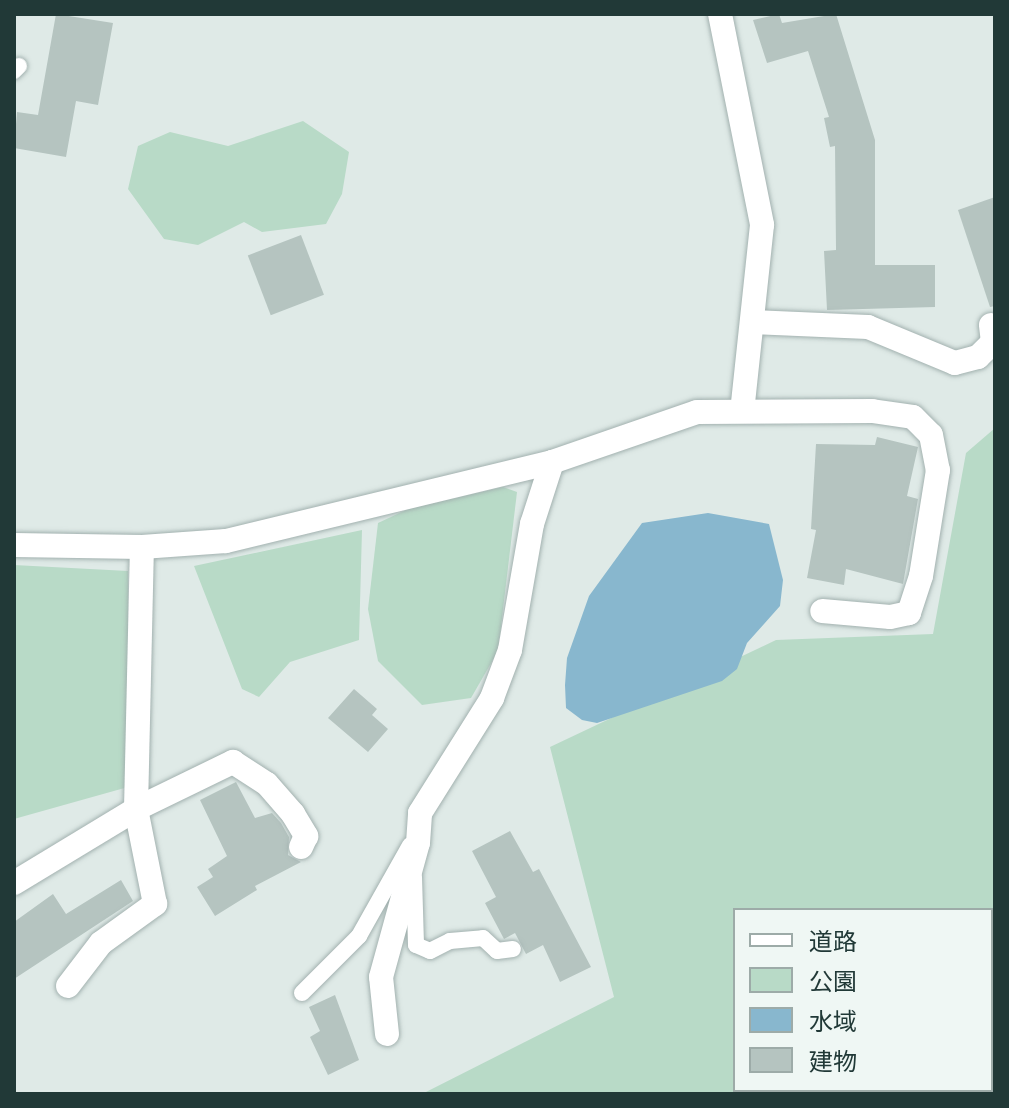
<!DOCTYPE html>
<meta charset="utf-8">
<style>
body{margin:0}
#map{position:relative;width:1009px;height:1108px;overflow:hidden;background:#dfeae7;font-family:"Nunito Sans","Noto Sans JP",sans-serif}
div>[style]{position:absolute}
.green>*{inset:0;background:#b8dac7}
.water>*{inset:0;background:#88b7ce}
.building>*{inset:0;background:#b5c4c0;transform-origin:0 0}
.roads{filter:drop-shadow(0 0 2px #a2b1af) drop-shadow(0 0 2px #a2b1af)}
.lane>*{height:16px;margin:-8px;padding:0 8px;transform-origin:8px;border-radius:8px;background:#fff}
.street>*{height:24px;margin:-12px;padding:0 12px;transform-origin:12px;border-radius:12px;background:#fff}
span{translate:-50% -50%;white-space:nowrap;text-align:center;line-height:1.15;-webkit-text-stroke:6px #eff7f4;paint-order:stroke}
.frame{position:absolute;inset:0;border:16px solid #213937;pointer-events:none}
.legend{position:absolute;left:733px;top:908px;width:260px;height:184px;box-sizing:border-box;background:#eff7f4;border:2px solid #9daba8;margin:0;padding:10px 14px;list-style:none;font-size:24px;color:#213937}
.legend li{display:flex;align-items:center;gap:16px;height:40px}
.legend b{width:40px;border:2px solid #9daba8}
</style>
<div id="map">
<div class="green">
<i style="clip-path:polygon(303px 121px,349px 152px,342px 194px,326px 224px,262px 232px,244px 222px,198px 245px,164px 239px,128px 189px,138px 146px,170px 132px,228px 146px)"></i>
<i style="clip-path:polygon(evenodd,995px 428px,995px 1094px,422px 1094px,614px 997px,550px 747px,776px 640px,933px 634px,966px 453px,995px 428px,735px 910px,991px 910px,991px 1090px,735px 1090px,735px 910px)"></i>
<i style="clip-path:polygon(503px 487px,517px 492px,498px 651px,471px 698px,422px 705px,378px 661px,368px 609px,378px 523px,408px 509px)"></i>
<i style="clip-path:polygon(362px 530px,359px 640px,290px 662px,259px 697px,242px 689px,194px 566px)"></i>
<i style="clip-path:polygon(14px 565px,128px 571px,128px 787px,14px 819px)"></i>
</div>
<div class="water">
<i style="clip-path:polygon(708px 513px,769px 524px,783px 580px,780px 606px,747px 643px,737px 669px,722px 681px,597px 723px,582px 720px,566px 708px,565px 685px,567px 658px,589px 596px,642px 523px)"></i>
</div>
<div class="building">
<i style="clip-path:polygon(56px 14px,113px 23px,98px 105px,76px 101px,66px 157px,14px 148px,17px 112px,38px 115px)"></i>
<i style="clip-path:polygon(779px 14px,782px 23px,836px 14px,875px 140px,875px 265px,935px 265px,935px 307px,827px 310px,824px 251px,836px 250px,835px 146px,830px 147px,824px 118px,829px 117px,808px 51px,767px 63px,753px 20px)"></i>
<i style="clip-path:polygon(995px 197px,995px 306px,990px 307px,958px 210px)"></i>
<i style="left:301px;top:235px;width:64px;height:57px;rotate:69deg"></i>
<i style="clip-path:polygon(877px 437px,918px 447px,907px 496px,918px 499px,903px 584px,846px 569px,844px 585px,807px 578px,816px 530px,811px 529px,816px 444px,875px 445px)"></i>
<i style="clip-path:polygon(354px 689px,377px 709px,372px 715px,388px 729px,368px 752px,328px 718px)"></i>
<i style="clip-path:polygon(236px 782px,255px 818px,272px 813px,281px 823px,289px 837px,288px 855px,301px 862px,255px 886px,257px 890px,215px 916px,197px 887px,213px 877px,208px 869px,227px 856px,200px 800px)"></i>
<i style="clip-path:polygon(510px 831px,533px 872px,539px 869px,591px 967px,560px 982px,543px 945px,526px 954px,515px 933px,504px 939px,485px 903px,496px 897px,472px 851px)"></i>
<i style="clip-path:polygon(121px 880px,133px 901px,14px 979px,14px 922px,53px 894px,66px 914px)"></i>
<i style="clip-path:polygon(335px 995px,359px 1060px,328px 1075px,310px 1037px,320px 1031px,309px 1007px)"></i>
</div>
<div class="roads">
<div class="lane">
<i style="left:14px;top:71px;width:7px;rotate:-45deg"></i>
<i style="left:414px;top:877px;width:68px;rotate:88.3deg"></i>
<i style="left:416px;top:945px;width:15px;rotate:23deg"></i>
<i style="left:430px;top:951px;width:22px;rotate:-27deg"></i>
<i style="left:450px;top:941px;width:33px;rotate:-5deg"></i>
<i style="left:483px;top:938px;width:19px;rotate:43deg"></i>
<i style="left:497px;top:951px;width:16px;rotate:-7deg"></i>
<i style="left:302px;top:993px;width:81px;rotate:-45deg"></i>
<i style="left:359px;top:936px;width:104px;rotate:-60.7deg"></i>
</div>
<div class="street">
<i style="left:720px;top:14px;width:215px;rotate:78.7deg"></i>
<i style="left:762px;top:225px;width:187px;rotate:96.1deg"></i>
<i style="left:752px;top:322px;width:116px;rotate:2.5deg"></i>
<i style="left:868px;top:327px;width:94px;rotate:22.5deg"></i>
<i style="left:955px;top:363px;width:24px;rotate:-15deg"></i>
<i style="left:978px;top:357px;width:21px;rotate:-45deg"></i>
<i style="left:993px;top:342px;width:17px;rotate:-97deg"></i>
<i style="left:14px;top:545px;width:128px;rotate:0.9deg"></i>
<i style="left:142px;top:547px;width:84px;rotate:-4.1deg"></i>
<i style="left:226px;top:541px;width:335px;rotate:-13.6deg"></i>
<i style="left:552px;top:462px;width:153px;rotate:-19deg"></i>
<i style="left:697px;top:412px;width:175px;rotate:-0.3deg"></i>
<i style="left:872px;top:411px;width:41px;rotate:8.3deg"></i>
<i style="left:913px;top:417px;width:25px;rotate:45deg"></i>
<i style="left:931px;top:435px;width:36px;rotate:79deg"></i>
<i style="left:938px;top:470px;width:107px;rotate:99.1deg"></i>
<i style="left:921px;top:576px;width:39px;rotate:108deg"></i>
<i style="left:909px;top:613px;width:19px;rotate:168deg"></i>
<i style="left:890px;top:617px;width:68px;rotate:-175deg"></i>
<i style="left:14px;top:883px;width:143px;rotate:-31.2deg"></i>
<i style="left:136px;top:809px;width:108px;rotate:-25.9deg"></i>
<i style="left:233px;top:762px;width:40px;rotate:32.9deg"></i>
<i style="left:267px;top:784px;width:40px;rotate:49deg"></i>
<i style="left:293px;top:814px;width:26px;rotate:59deg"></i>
<i style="left:306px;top:836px;width:12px;rotate:114deg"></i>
<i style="left:68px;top:986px;width:54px;rotate:-52.5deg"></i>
<i style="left:101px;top:943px;width:67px;rotate:-35.8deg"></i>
<i style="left:155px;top:904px;width:97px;rotate:-101.3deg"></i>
<i style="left:136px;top:809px;width:262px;rotate:-88.7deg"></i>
<i style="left:387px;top:1034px;width:57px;rotate:-96deg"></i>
<i style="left:381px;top:977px;width:139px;rotate:-74.6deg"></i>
<i style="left:418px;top:843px;width:30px;rotate:-86deg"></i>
<i style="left:420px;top:813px;width:136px;rotate:-57.9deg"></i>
<i style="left:492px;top:698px;width:51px;rotate:-69.4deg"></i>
<i style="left:510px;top:650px;width:128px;rotate:-80.1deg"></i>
<i style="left:532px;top:524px;width:65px;rotate:-72.1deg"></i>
</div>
</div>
<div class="frame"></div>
<ul class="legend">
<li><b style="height:10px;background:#fff"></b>道路</li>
<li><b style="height:22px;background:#b8dac7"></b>公園</li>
<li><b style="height:22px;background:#88b7ce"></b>水域</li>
<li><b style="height:22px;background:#b5c4c0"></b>建物</li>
</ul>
</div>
